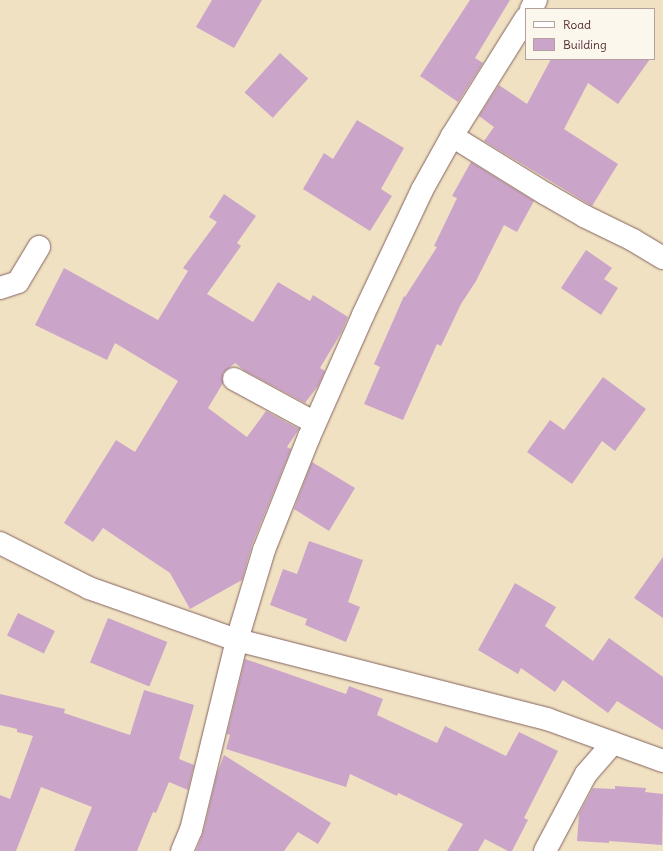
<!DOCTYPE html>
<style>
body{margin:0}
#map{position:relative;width:663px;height:851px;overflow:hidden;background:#f0e1c2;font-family:Delius,sans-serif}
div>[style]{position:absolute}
.building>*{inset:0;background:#cba5c9;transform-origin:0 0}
.roads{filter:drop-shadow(0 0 1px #846360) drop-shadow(0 0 1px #846360)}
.minor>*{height:22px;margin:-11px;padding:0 11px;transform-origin:11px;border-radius:11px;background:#fff}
span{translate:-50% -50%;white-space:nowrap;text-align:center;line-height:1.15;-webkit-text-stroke:4px #fbf7ec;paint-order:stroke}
.legend{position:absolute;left:525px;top:8px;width:130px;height:52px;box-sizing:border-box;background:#fbf7ec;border:1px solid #b4a19f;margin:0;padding:5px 7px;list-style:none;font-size:12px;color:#4a1f2b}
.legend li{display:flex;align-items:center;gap:8px;height:20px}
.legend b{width:20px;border:1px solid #b4a19f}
</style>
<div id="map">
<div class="building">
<i style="clip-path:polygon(212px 0,262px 0,234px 48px,196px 27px)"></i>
<i style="clip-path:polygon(470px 0,510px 0,475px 58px,483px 63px,458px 102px,420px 76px)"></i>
<i style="left:280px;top:53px;width:38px;height:53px;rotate:42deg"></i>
<i style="clip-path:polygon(551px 59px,650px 59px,618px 104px,588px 83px,564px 129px,618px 164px,592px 206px,484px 141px,494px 127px,479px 116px,499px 85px,527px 104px)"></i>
<i style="clip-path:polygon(357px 120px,404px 148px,381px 189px,392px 196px,370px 231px,303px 189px,324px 153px,333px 159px)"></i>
<i style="clip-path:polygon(471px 162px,534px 201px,517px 232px,504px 225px,476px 281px,461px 304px,441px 346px,437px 344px,403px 420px,364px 404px,380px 367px,374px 364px,404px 296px,405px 297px,437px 247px,434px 246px,457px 198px,452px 196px)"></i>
<i style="clip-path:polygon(224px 194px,256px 216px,237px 243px,241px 246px,207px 294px,253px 322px,278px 282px,310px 301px,313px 295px,348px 317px,341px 333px,320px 368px,325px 371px,318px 386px,305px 403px,245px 371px,235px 363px,223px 373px,223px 383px,208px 408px,247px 437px,266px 411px,299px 429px,287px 447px,291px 449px,252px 545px,242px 580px,190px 609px,170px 573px,103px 528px,93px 542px,64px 523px,116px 440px,135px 452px,178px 381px,115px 343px,107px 360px,35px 325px,64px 268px,158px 320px,188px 271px,183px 268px,217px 222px,209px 217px)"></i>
<i style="clip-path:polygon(586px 250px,612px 268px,604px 279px,618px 288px,601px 315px,561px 288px)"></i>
<i style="clip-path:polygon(603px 377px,646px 409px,615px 451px,602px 441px,572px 484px,527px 452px,550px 420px,564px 430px)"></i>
<i style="clip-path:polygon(312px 462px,355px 488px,329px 531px,294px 509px)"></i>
<i style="clip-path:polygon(309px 541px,363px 560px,348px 602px,360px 607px,346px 642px,305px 625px,307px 619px,270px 605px,283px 569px,297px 574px)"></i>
<i style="clip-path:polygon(663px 557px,663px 618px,634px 598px)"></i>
<i style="clip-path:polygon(515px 583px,556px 607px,545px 626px,593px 661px,609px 638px,663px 677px,663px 730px,617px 701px,608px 713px,563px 680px,555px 692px,521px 668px,518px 674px,478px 650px)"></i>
<i style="left:18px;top:613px;width:41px;height:25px;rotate:26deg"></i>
<i style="left:108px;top:618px;width:64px;height:48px;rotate:22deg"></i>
<i style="clip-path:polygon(245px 659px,346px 694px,349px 686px,383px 699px,377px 715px,437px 743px,445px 726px,506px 756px,519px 732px,558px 751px,524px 818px,528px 820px,512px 851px,508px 851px,485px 839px,478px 851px,447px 851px,463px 824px,398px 793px,397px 796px,350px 774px,346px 787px,226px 749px,230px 735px,227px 734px)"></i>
<i style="clip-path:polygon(144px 690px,194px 705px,179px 759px,194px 765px,188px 790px,169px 782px,156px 813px,153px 812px,137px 851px,74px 851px,92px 807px,41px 787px,16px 851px,0 851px,0 795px,10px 799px,33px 736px,17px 732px,17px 729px,0 725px,0 694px,65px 709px,64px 713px,130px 735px)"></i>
<i style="clip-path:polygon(224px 755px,331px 823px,318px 844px,298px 832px,284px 851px,196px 851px,203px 833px,217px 774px)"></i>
<i style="clip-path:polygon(615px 786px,646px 788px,645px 792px,663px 794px,662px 845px,609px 841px,609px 843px,577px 841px,579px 814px,593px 788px,615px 789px)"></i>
</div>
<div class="roads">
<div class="minor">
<i style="left:531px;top:9px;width:10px;rotate:-61deg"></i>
<i style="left:452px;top:136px;width:110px;rotate:31.7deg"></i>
<i style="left:546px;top:194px;width:44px;rotate:30.1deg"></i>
<i style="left:584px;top:216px;width:55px;rotate:26.1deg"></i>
<i style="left:633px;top:240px;width:35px;rotate:31deg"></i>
<i style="left:0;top:288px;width:19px;rotate:-18deg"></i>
<i style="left:18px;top:282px;width:41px;rotate:-59deg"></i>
<i style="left:234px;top:379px;width:92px;rotate:28.5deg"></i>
<i style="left:0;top:543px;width:100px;rotate:26.8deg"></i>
<i style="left:89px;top:588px;width:157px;rotate:19.4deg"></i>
<i style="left:237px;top:640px;width:320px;rotate:14.3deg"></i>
<i style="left:547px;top:719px;width:123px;rotate:19.9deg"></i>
<i style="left:182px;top:851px;width:23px;rotate:-67deg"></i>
<i style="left:191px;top:830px;width:195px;rotate:-76.4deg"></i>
<i style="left:237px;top:640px;width:94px;rotate:-73.3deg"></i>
<i style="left:264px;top:550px;width:122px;rotate:-68.3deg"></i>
<i style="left:309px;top:437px;width:133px;rotate:-66.1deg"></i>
<i style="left:363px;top:315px;width:138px;rotate:-64.7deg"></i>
<i style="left:422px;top:190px;width:62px;rotate:-60.9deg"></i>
<i style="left:452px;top:136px;width:139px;rotate:-57.9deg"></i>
<i style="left:545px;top:851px;width:87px;rotate:-62deg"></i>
<i style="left:586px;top:774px;width:41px;rotate:-48.9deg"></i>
</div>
</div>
<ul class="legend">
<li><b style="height:5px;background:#fff"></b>Road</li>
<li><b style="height:11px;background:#cba5c9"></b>Building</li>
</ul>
</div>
